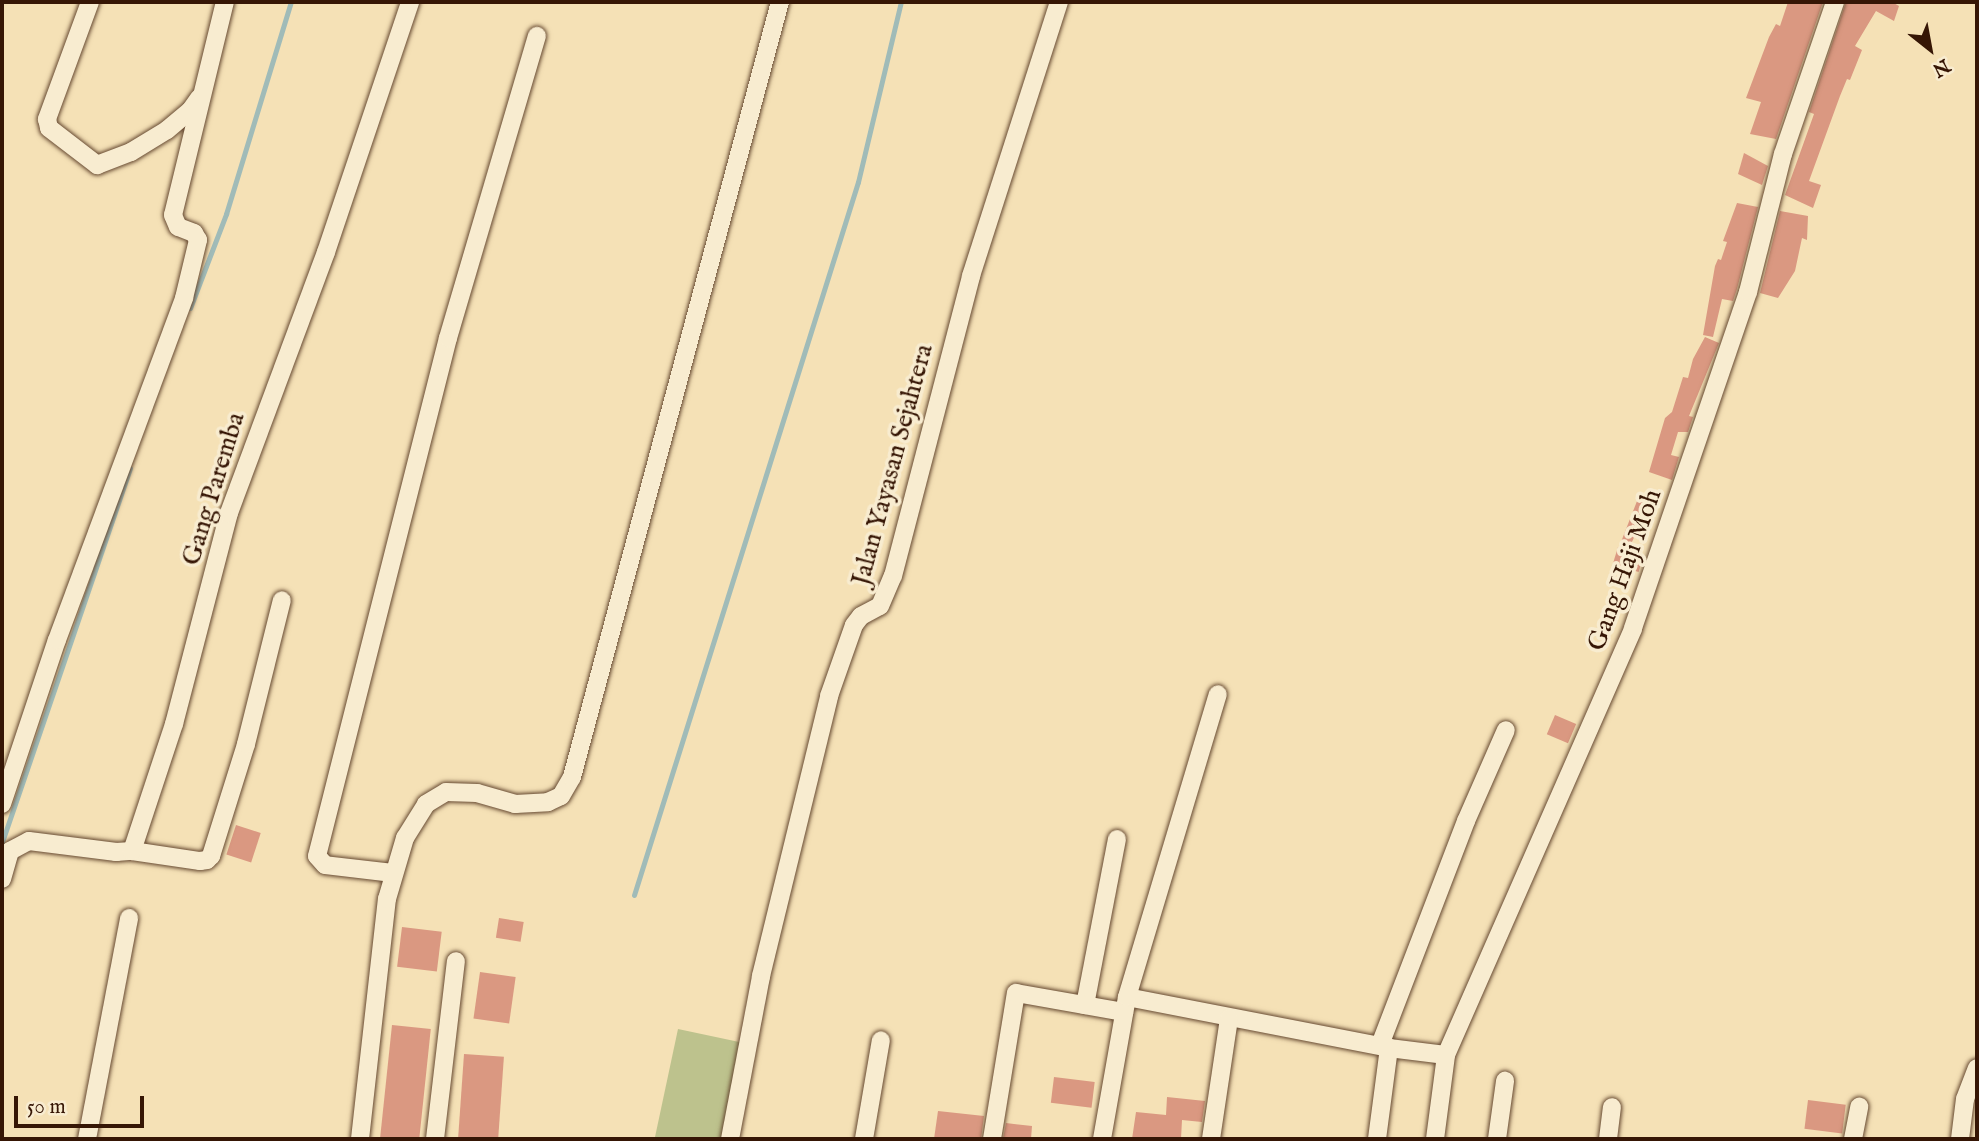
<!DOCTYPE html>
<style>
body{margin:0}
#map{position:relative;width:1979px;height:1141px;overflow:hidden;background:#f5e1b6;font-family:"IM FELL English",serif}
div>[style]{position:absolute}
.green>*{inset:0;background:#bdc28d;transform-origin:0 0}
.stream>*{height:5px;margin:-2.5px;padding:0 2.5px;transform-origin:2.5px;border-radius:2.5px;background:#a0bbb8}
.building>*{inset:0;background:#da9881;transform-origin:0 0}
.roads{filter:drop-shadow(0 0 2px #664931) drop-shadow(0 0 2px #664931)}
.minor>*{height:18px;margin:-9px;padding:0 9px;transform-origin:9px;border-radius:9px;background:#f8ecd0}
span{translate:-50% -50%;white-space:nowrap;text-align:center;line-height:1.15;-webkit-text-stroke:7px #f8ecd0;paint-order:stroke}
.street-label{font-size:26px;color:#361605}
.frame{position:absolute;inset:0;border:4px solid #361605;pointer-events:none}
.north{position:absolute;left:1895px;top:14px;width:70px;height:70px;-webkit-text-stroke:5px #f8ecd0;paint-order:stroke;rotate:149deg;font-size:19px;font-weight:700;line-height:28px;text-align:center;color:#361605}
.north::after{content:'';display:block;margin:auto;width:24px;height:32px;background:#361605;clip-path:polygon(50% 0,100% 100%,50% 72%,0 100%)}
.scale{position:absolute;left:14px;top:1096px;width:130px;height:32px;box-sizing:border-box;border:4px solid #361605;border-top:0;padding-left:9px;font-size:21px;line-height:24px;white-space:nowrap;color:#361605;-webkit-text-stroke:5px #f8ecd0;paint-order:stroke}
</style>
<div id="map">
<div class="green">
<i style="left:678px;top:1029px;width:71px;height:111px;rotate:12deg"></i>
</div>
<div class="stream">
<i style="left:190px;top:308px;width:101px;rotate:-69deg"></i>
<i style="left:226px;top:214px;width:222px;rotate:-73deg"></i>
<i style="left:2px;top:842px;width:395px;rotate:-71.1deg"></i>
<i style="left:634px;top:895px;width:747px;rotate:-72.56deg"></i>
<i style="left:858px;top:182px;width:185px;rotate:-76.6deg"></i>
</div>
<div class="building">
<i style="clip-path:polygon(1788px 2px,1823px 2px,1776px 139px,1750px 134px,1761px 102px,1746px 98px,1769px 37px,1776px 24px,1780px 26px)"></i>
<i style="clip-path:polygon(1846px 2px,1892px 2px,1899px 6px,1894px 21px,1876px 11px,1855px 46px,1862px 50px,1850px 80px,1847px 79px,1840px 96px,1809px 181px,1821px 185px,1813px 208px,1785px 195px,1814px 114px,1809px 112px)"></i>
<i style="clip-path:polygon(1744px 153px,1768px 166px,1762px 185px,1738px 174px)"></i>
<i style="clip-path:polygon(1737px 203px,1758px 207px,1737px 289px,1733px 301px,1722px 299px,1713px 337px,1703px 335px,1715px 266px,1718px 259px,1721px 260px,1727px 242px,1723px 241px)"></i>
<i style="clip-path:polygon(1780px 211px,1808px 216px,1807px 240px,1802px 238px,1795px 271px,1778px 298px,1760px 293px)"></i>
<i style="clip-path:polygon(1705px 337px,1719px 343px,1689px 416px,1693px 417px,1688px 432px,1678px 432px,1671px 455px,1679px 457px,1672px 480px,1649px 472px,1665px 418px,1672px 412px,1683px 377px,1688px 378px,1693px 359px)"></i>
<i style="clip-path:polygon(1639px 496px,1651px 502px,1630px 546px,1621px 542px)"></i>
<i style="left:1618px;top:547px;width:27px;height:18px;rotate:17deg"></i>
<i style="left:1555px;top:715px;width:23px;height:21px;rotate:23deg"></i>
<i style="left:236px;top:825px;width:26px;height:31px;rotate:18deg"></i>
<i style="left:499px;top:918px;width:25px;height:20px;rotate:9deg"></i>
<i style="left:402px;top:927px;width:40px;height:40px;rotate:7deg"></i>
<i style="left:480px;top:972px;width:36px;height:47px;rotate:8deg"></i>
<i style="left:392px;top:1025px;width:39px;height:115px;rotate:6deg"></i>
<i style="left:464px;top:1054px;width:40px;height:85px;rotate:4deg"></i>
<i style="left:1054px;top:1077px;width:41px;height:26px;rotate:7deg"></i>
<i style="clip-path:polygon(1167px 1097px,1205px 1101px,1202px 1122px,1182px 1120px,1181px 1139px,1132px 1139px,1136px 1112px,1166px 1115px)"></i>
<i style="left:1808px;top:1100px;width:38px;height:29px;rotate:7deg"></i>
<i style="clip-path:polygon(938px 1111px,984px 1116px,981px 1139px,934px 1139px)"></i>
<i style="clip-path:polygon(1006px 1123px,1032px 1126px,1031px 1139px,1003px 1139px)"></i>
</div>
<div class="roads">
<div class="minor">
<i style="left:90px;top:2px;width:125px;rotate:110.2deg"></i>
<i style="left:47px;top:119px;width:9px;rotate:77deg"></i>
<i style="left:49px;top:128px;width:61px;rotate:37.6deg"></i>
<i style="left:97px;top:165px;width:36px;rotate:-21deg"></i>
<i style="left:131px;top:152px;width:42px;rotate:-31.4deg"></i>
<i style="left:167px;top:130px;width:30px;rotate:-40deg"></i>
<i style="left:190px;top:111px;width:16px;rotate:-55deg"></i>
<i style="left:2px;top:804px;width:173px;rotate:-71.5deg"></i>
<i style="left:57px;top:640px;width:365px;rotate:-69.6deg"></i>
<i style="left:184px;top:298px;width:60px;rotate:-76.4deg"></i>
<i style="left:198px;top:240px;width:8px;rotate:-120deg"></i>
<i style="left:194px;top:233px;width:17px;rotate:-159deg"></i>
<i style="left:178px;top:227px;width:13px;rotate:-113deg"></i>
<i style="left:173px;top:215px;width:219px;rotate:-76.3deg"></i>
<i style="left:132px;top:851px;width:69px;rotate:8.4deg"></i>
<i style="left:200px;top:861px;width:7px;rotate:-8deg"></i>
<i style="left:207px;top:860px;width:6px;rotate:-45deg"></i>
<i style="left:211px;top:856px;width:117px;rotate:-72.6deg"></i>
<i style="left:246px;top:744px;width:148px;rotate:-76deg"></i>
<i style="left:393px;top:873px;width:68px;rotate:-173.3deg"></i>
<i style="left:325px;top:865px;width:12px;rotate:-132deg"></i>
<i style="left:317px;top:856px;width:534px;rotate:-75.81deg"></i>
<i style="left:448px;top:338px;width:315px;rotate:-73.6deg"></i>
<i style="left:2px;top:879px;width:29px;rotate:-74deg"></i>
<i style="left:10px;top:851px;width:21px;rotate:-28deg"></i>
<i style="left:29px;top:841px;width:88px;rotate:7.2deg"></i>
<i style="left:116px;top:852px;width:16px;rotate:-4deg"></i>
<i style="left:132px;top:851px;width:134px;rotate:-71.7deg"></i>
<i style="left:174px;top:724px;width:218px;rotate:-75.4deg"></i>
<i style="left:229px;top:513px;width:278px;rotate:-69.6deg"></i>
<i style="left:326px;top:252px;width:264px;rotate:-71.4deg"></i>
<i style="left:1127px;top:997px;width:267px;rotate:11deg"></i>
<i style="left:1389px;top:1048px;width:57px;rotate:7deg"></i>
<i style="left:1085px;top:1005px;width:169px;rotate:-79.1deg"></i>
<i style="left:1380px;top:1045px;width:240px;rotate:-69deg"></i>
<i style="left:1466px;top:821px;width:99px;rotate:-66.3deg"></i>
<i style="left:87px;top:1139px;width:225px;rotate:-79.2deg"></i>
<i style="left:360px;top:1139px;width:242px;rotate:-83.6deg"></i>
<i style="left:387px;top:899px;width:64px;rotate:-73.6deg"></i>
<i style="left:405px;top:838px;width:40px;rotate:-58deg"></i>
<i style="left:426px;top:804px;width:23px;rotate:-31deg"></i>
<i style="left:446px;top:792px;width:31px;rotate:2deg"></i>
<i style="left:477px;top:793px;width:40px;rotate:16deg"></i>
<i style="left:515px;top:804px;width:33px;rotate:-3deg"></i>
<i style="left:548px;top:802px;width:14px;rotate:-25deg"></i>
<i style="left:561px;top:796px;width:22px;rotate:-60deg"></i>
<i style="left:572px;top:777px;width:802px;rotate:-74.98deg"></i>
<i style="left:435px;top:1139px;width:179px;rotate:-83.3deg"></i>
<i style="left:730px;top:1139px;width:166px;rotate:-79.2deg"></i>
<i style="left:761px;top:976px;width:288px;rotate:-76.3deg"></i>
<i style="left:829px;top:696px;width:75px;rotate:-70.6deg"></i>
<i style="left:854px;top:625px;width:11px;rotate:-52deg"></i>
<i style="left:861px;top:616px;width:21px;rotate:-28deg"></i>
<i style="left:880px;top:606px;width:33px;rotate:-67deg"></i>
<i style="left:893px;top:576px;width:310px;rotate:-75.4deg"></i>
<i style="left:971px;top:276px;width:288px;rotate:-72.2deg"></i>
<i style="left:864px;top:1139px;width:100px;rotate:-80.3deg"></i>
<i style="left:992px;top:1139px;width:148px;rotate:-80.7deg"></i>
<i style="left:1016px;top:993px;width:110px;rotate:10deg"></i>
<i style="left:1102px;top:1139px;width:144px;rotate:-80deg"></i>
<i style="left:1127px;top:997px;width:316px;rotate:-73.3deg"></i>
<i style="left:1211px;top:1139px;width:122px;rotate:-81.5deg"></i>
<i style="left:1377px;top:1139px;width:92px;rotate:-82.5deg"></i>
<i style="left:1435px;top:1139px;width:85px;rotate:-82.5deg"></i>
<i style="left:1446px;top:1055px;width:466px;rotate:-66.3deg"></i>
<i style="left:1633px;top:628px;width:355px;rotate:-71.1deg"></i>
<i style="left:1748px;top:292px;width:142px;rotate:-75.8deg"></i>
<i style="left:1783px;top:154px;width:161px;rotate:-71.1deg"></i>
<i style="left:1497px;top:1139px;width:59px;rotate:-82.1deg"></i>
<i style="left:1608px;top:1139px;width:32px;rotate:-83deg"></i>
<i style="left:1853px;top:1139px;width:33px;rotate:-79deg"></i>
<i style="left:1960px;top:1139px;width:40px;rotate:-82.9deg"></i>
<i style="left:1965px;top:1099px;width:33px;rotate:-69deg"></i>
</div>
</div>
<div class="street-label">
<span style="left:893px;top:465px;rotate:-75deg">Jalan Yayasan Sejahtera</span>
<span style="left:214px;top:489px;rotate:-73deg">Gang Paremba</span>
<span style="left:1625px;top:570px;rotate:-70deg">Gang Haji Moh</span>
</div>
<div class="frame"></div>
<div class="north">N</div>
<div class="scale">50 m</div>
</div>
